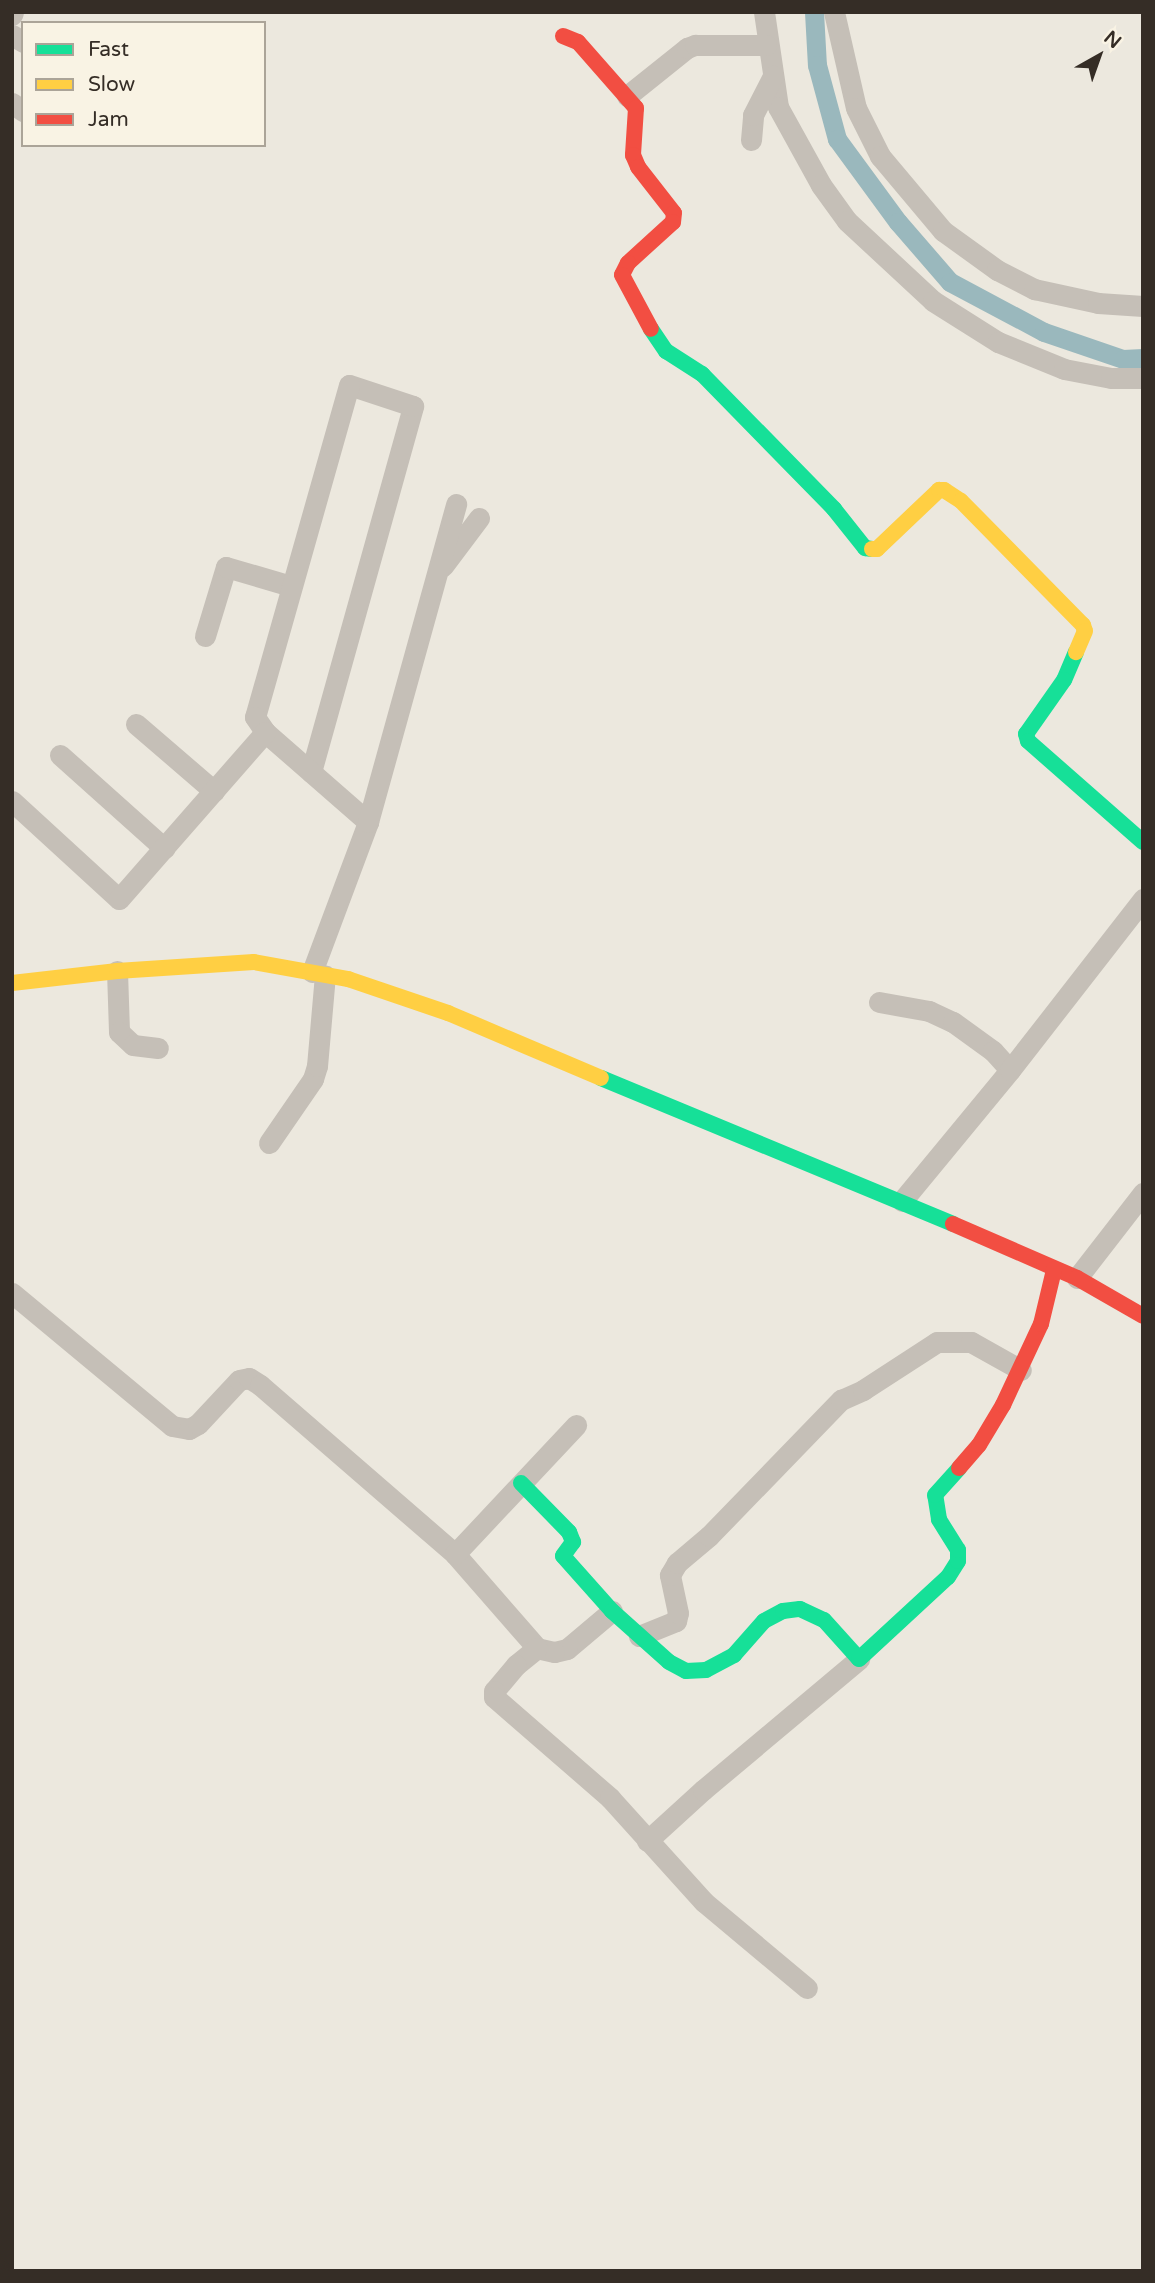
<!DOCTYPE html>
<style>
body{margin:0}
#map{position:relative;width:1155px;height:2283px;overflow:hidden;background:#ece8de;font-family:"Varela Round",sans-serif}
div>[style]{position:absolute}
.canal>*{height:19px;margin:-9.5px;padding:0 9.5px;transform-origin:9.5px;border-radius:9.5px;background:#9ab8bd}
.street>*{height:21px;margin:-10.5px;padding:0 10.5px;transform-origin:10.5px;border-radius:10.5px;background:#c5bfb7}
.fast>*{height:16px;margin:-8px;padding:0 8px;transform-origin:8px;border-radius:8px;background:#16e098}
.slow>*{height:16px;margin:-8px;padding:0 8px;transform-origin:8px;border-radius:8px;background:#ffcf43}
.jam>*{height:16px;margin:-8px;padding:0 8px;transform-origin:8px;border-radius:8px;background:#f24e42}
span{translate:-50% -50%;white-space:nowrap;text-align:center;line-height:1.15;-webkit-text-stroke:7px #f9f3e4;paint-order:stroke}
.frame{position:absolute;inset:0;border:14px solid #352d26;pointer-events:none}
.legend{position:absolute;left:21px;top:21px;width:245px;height:126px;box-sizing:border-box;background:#f9f3e4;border:2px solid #aba498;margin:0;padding:9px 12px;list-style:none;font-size:21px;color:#352d26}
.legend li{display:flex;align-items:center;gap:14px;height:35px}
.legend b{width:35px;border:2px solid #aba498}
.north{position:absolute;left:1064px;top:21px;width:70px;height:70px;-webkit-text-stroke:5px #f9f3e4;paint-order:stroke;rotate:40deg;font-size:19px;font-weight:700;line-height:28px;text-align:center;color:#352d26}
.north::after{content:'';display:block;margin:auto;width:24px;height:32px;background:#352d26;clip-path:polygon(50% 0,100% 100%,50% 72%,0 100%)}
</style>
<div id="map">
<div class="canal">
<i style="left:814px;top:12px;width:53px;rotate:86.8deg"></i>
<i style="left:817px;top:65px;width:77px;rotate:74.9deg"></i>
<i style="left:837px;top:139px;width:103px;rotate:53.7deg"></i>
<i style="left:898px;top:222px;width:79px;rotate:49.1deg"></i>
<i style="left:950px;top:282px;width:106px;rotate:28deg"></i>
<i style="left:1044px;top:332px;width:83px;rotate:18.9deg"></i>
<i style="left:1123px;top:359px;width:20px;rotate:-3deg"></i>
</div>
<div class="street">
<i style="left:764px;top:12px;width:96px;rotate:81.6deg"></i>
<i style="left:778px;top:107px;width:89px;rotate:61.1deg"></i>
<i style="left:821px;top:185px;width:44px;rotate:54.2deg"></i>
<i style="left:847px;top:221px;width:117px;rotate:42.9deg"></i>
<i style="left:933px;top:301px;width:77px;rotate:32.2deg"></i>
<i style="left:998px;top:342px;width:71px;rotate:22.2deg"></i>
<i style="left:1064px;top:369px;width:48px;rotate:10.8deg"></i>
<i style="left:1111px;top:378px;width:32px"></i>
<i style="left:834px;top:12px;width:98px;rotate:77.1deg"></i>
<i style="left:856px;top:108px;width:54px;rotate:63.4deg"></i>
<i style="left:880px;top:156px;width:98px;rotate:50deg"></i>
<i style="left:943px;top:231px;width:67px;rotate:35.8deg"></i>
<i style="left:997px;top:270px;width:42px;rotate:27.2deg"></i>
<i style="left:1034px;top:289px;width:66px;rotate:12.3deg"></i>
<i style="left:1098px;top:303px;width:45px;rotate:3.8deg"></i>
<i style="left:12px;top:15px;width:3px;rotate:-72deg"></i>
<i style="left:12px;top:35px;width:13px;rotate:32deg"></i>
<i style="left:627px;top:96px;width:77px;rotate:-38.7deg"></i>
<i style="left:687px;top:48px;width:9px;rotate:-21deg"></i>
<i style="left:695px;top:45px;width:71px"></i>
<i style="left:12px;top:103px;width:14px;rotate:36deg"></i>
<i style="left:751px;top:140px;width:25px;rotate:-85deg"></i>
<i style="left:753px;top:115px;width:44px;rotate:-62.9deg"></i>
<i style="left:443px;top:566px;width:60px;rotate:-53.1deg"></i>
<i style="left:205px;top:636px;width:72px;rotate:-73.1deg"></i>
<i style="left:226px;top:567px;width:68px;rotate:16.3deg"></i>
<i style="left:136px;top:724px;width:103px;rotate:40.7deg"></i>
<i style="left:60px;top:755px;width:140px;rotate:41.8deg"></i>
<i style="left:311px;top:772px;width:380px;rotate:-74.4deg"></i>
<i style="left:413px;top:406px;width:67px;rotate:-161.8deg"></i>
<i style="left:349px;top:385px;width:345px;rotate:105.8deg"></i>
<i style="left:255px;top:717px;width:18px;rotate:56deg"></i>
<i style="left:265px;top:732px;width:137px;rotate:41.1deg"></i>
<i style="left:12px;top:801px;width:145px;rotate:42.5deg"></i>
<i style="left:119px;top:899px;width:222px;rotate:-48.8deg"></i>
<i style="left:117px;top:971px;width:61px;rotate:88.1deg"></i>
<i style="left:119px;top:1032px;width:19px;rotate:43deg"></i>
<i style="left:133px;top:1045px;width:25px;rotate:7deg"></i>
<i style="left:312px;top:972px;width:160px;rotate:-69.5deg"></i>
<i style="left:368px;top:822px;width:330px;rotate:-74.5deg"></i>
<i style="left:879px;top:1002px;width:51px;rotate:10.2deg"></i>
<i style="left:929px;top:1011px;width:26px;rotate:25deg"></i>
<i style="left:953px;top:1022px;width:49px;rotate:35.9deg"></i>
<i style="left:993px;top:1051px;width:25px;rotate:48deg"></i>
<i style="left:269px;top:1143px;width:78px;rotate:-55.5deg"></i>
<i style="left:313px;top:1079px;width:14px;rotate:-73deg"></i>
<i style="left:317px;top:1066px;width:91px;rotate:-85deg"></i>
<i style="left:902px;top:1201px;width:170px;rotate:-50.5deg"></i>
<i style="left:1010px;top:1070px;width:217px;rotate:-52.1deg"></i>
<i style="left:1077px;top:1278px;width:108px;rotate:-52.2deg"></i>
<i style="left:12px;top:1293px;width:208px;rotate:39.7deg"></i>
<i style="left:172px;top:1426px;width:17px;rotate:10deg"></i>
<i style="left:189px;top:1429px;width:10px;rotate:-29deg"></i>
<i style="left:198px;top:1424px;width:60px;rotate:-47deg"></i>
<i style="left:239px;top:1380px;width:10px;rotate:-11deg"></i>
<i style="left:249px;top:1378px;width:13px;rotate:32deg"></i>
<i style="left:260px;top:1385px;width:258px;rotate:40.9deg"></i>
<i style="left:455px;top:1554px;width:125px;rotate:48.9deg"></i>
<i style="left:455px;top:1554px;width:177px;rotate:-46.8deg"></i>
<i style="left:612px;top:1611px;width:59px;rotate:139.8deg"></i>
<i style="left:567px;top:1649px;width:13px;rotate:167deg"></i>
<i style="left:554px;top:1652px;width:17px;rotate:-167deg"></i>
<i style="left:537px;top:1648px;width:27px;rotate:141deg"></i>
<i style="left:516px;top:1665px;width:34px;rotate:130deg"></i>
<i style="left:494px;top:1691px;width:6px;rotate:90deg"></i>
<i style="left:494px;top:1697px;width:154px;rotate:41deg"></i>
<i style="left:610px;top:1798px;width:140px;rotate:47.9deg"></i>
<i style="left:704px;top:1902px;width:134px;rotate:39.9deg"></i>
<i style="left:639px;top:1636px;width:40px;rotate:-22deg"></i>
<i style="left:676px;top:1621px;width:8px;rotate:-76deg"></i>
<i style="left:678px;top:1613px;width:39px;rotate:-102deg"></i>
<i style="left:670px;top:1575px;width:14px;rotate:-60deg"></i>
<i style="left:677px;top:1563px;width:42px;rotate:-40.2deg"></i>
<i style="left:709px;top:1536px;width:190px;rotate:-45.9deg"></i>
<i style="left:841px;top:1400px;width:24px;rotate:-24deg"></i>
<i style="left:863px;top:1390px;width:88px;rotate:-33deg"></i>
<i style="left:937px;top:1342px;width:34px"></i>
<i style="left:971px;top:1342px;width:57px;rotate:29.2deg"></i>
<i style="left:647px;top:1841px;width:76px;rotate:-42.3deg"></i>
<i style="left:703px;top:1790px;width:204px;rotate:-40deg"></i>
</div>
<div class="fast">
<i style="left:651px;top:329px;width:27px;rotate:56deg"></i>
<i style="left:666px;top:351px;width:43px;rotate:32.6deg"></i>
<i style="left:702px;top:374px;width:189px;rotate:45.6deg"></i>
<i style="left:834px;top:509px;width:50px;rotate:51.5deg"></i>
<i style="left:865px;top:548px;width:7px;rotate:8deg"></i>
<i style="left:1076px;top:652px;width:30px;rotate:113deg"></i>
<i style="left:1064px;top:680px;width:66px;rotate:125.1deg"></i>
<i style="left:1026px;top:734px;width:7px;rotate:74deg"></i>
<i style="left:1028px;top:741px;width:153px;rotate:41.3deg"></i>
<i style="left:601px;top:1078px;width:381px;rotate:22.5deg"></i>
<i style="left:521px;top:1483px;width:69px;rotate:45.6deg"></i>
<i style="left:569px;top:1532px;width:11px;rotate:68deg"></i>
<i style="left:573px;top:1542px;width:17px;rotate:126deg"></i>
<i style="left:563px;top:1556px;width:74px;rotate:48.3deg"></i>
<i style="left:612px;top:1611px;width:76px;rotate:41.8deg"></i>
<i style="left:669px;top:1662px;width:19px;rotate:28deg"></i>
<i style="left:686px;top:1671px;width:20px;rotate:-3deg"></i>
<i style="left:706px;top:1670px;width:32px;rotate:-28deg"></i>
<i style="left:734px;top:1655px;width:45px;rotate:-48.6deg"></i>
<i style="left:764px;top:1621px;width:21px;rotate:-28deg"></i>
<i style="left:783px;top:1611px;width:17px;rotate:-7deg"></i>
<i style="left:800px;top:1609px;width:26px;rotate:25deg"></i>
<i style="left:824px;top:1620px;width:52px;rotate:48.1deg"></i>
<i style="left:859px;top:1659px;width:121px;rotate:-42.7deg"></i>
<i style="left:948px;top:1577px;width:19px;rotate:-58deg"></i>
<i style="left:958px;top:1561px;width:11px;rotate:-90deg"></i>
<i style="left:958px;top:1550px;width:36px;rotate:-122deg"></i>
<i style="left:939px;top:1519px;width:24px;rotate:-99deg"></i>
<i style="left:935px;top:1495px;width:36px;rotate:-48deg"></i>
</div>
<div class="slow">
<i style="left:872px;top:549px;width:5px"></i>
<i style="left:877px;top:549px;width:86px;rotate:-43.6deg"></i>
<i style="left:939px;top:490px;width:5px"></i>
<i style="left:944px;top:490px;width:20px;rotate:33deg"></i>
<i style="left:961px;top:501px;width:174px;rotate:45.5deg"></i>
<i style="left:1083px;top:625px;width:6px;rotate:72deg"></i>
<i style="left:1085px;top:631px;width:23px;rotate:113deg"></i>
<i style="left:12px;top:983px;width:106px;rotate:-6.5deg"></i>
<i style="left:117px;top:971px;width:137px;rotate:-3.8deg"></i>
<i style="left:254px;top:962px;width:96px;rotate:10.3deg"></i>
<i style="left:348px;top:979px;width:106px;rotate:18.8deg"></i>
<i style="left:448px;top:1013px;width:166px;rotate:23deg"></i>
</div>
<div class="jam">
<i style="left:563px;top:36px;width:16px;rotate:22deg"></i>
<i style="left:578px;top:42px;width:88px;rotate:48.7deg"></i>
<i style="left:636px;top:108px;width:47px;rotate:93.7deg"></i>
<i style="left:633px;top:155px;width:13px;rotate:67deg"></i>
<i style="left:638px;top:167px;width:58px;rotate:52deg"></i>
<i style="left:674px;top:213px;width:9px;rotate:96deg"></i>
<i style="left:673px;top:222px;width:61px;rotate:137.7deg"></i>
<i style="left:628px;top:263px;width:13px;rotate:117deg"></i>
<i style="left:622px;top:275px;width:61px;rotate:61.8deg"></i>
<i style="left:953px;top:1224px;width:135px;rotate:23.5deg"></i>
<i style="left:1077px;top:1278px;width:76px;rotate:29.9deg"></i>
<i style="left:959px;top:1468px;width:30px;rotate:-49deg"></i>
<i style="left:979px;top:1445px;width:47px;rotate:-59deg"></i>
<i style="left:1003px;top:1405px;width:89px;rotate:-64.9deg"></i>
<i style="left:1041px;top:1324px;width:56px;rotate:-76.5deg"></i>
</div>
<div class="frame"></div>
<ul class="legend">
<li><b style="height:9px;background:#16e098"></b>Fast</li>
<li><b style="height:9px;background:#ffcf43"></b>Slow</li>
<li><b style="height:9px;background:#f24e42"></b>Jam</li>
</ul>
<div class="north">N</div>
</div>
